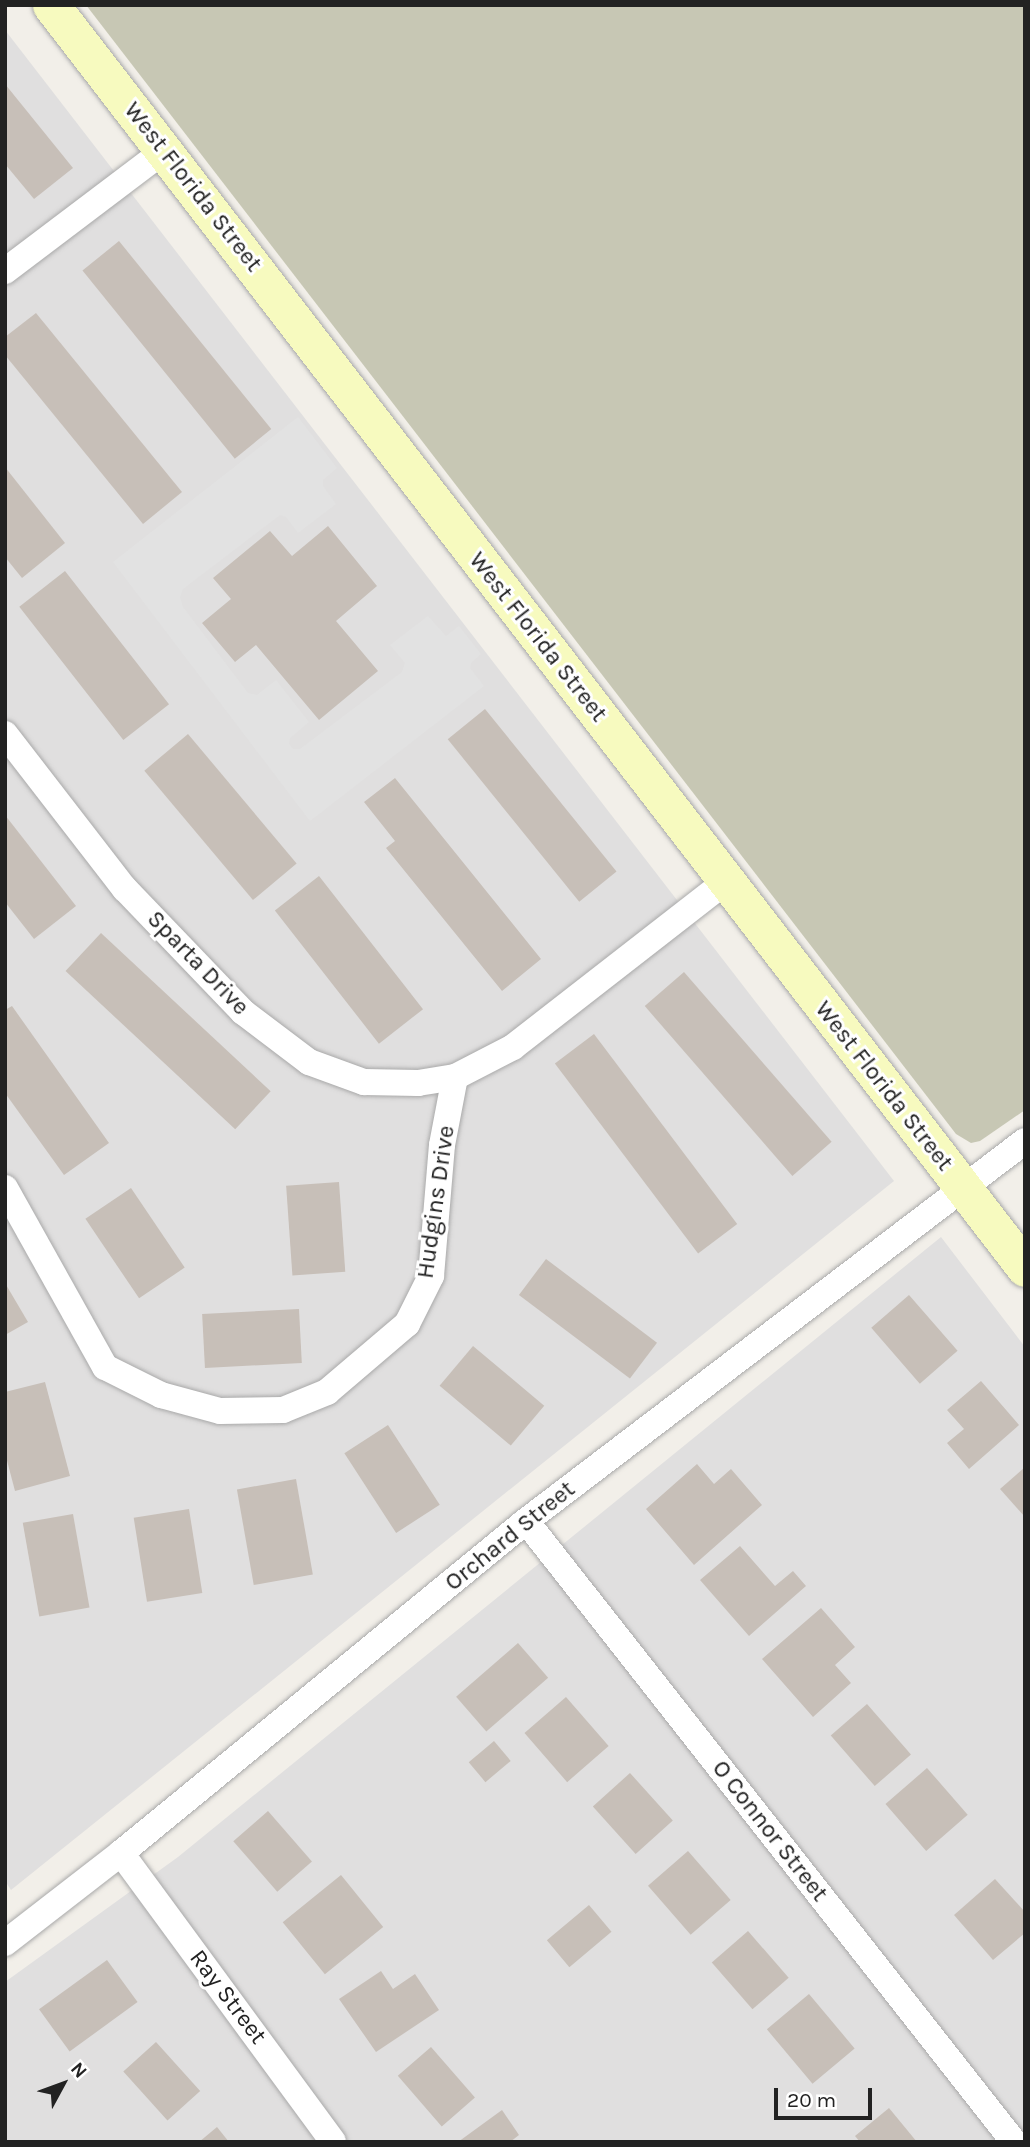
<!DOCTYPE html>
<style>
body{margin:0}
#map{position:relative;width:1030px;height:2147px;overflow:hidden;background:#f2efe9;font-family:Karla,sans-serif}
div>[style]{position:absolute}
.residential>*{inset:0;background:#e0dfdf}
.construction>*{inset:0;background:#c7c7b4}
.parking>*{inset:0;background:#e2e2e2}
.building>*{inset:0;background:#c7bfb8;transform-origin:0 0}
.roads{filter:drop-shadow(0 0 2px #a9a9a9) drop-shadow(0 0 2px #a9a9a9)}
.street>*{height:26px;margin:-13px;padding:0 13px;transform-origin:13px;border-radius:13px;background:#fff}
.secondary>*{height:37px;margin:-18.5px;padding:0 18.5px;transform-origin:18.5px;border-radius:18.5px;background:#f7fabf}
span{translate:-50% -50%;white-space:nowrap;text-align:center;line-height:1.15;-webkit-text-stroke:6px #fff;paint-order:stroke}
.street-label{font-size:24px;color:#222}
.frame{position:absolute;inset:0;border:7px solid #222;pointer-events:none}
.north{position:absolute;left:28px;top:2049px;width:70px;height:70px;-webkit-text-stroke:5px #fff;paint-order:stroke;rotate:49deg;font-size:19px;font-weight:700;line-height:28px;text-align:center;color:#222}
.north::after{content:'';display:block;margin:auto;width:24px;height:32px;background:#222;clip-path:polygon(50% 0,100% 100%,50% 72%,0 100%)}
.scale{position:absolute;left:774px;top:2088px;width:98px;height:32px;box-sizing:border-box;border:4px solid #222;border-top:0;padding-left:9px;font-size:21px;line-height:24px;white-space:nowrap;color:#222;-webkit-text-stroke:5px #fff;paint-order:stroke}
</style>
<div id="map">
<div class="residential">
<i style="clip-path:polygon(5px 30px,894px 1181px,11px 1890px,5px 1881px)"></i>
<i style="clip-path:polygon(941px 1237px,1025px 1347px,1025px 2142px,5px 2142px,5px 1982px,178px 1857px)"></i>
</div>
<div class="construction">
<i style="clip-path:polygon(86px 5px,1025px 5px,1025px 1110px,980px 1141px,971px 1143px,956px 1134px)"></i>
</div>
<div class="parking">
<i style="clip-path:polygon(298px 417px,337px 468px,323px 480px,323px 486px,336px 504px,298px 533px,286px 517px,280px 515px,183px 589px,180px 597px,183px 607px,248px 693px,257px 695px,276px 680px,309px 722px,290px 738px,289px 744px,293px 749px,300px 749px,402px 672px,405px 663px,390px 645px,428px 616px,446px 636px,459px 626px,481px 654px,471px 663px,470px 668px,484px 686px,310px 821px,113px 562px)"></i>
</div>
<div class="building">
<i style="clip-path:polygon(5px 84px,73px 168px,34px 199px,5px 164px)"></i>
<i style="left:119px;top:241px;width:242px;height:47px;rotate:51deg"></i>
<i style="clip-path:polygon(36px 313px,182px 492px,143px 524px,5px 355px,5px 337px)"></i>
<i style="clip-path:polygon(5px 467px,65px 543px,22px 578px,5px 557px)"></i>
<i style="clip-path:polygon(328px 526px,377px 586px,336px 621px,378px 671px,319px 720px,256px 645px,235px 662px,202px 623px,231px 599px,213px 578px,270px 531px,292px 556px)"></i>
<i style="left:65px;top:571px;width:169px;height:58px;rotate:52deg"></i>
<i style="left:485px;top:709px;width:209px;height:48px;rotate:51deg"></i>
<i style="left:188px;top:734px;width:169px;height:57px;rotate:50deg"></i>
<i style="clip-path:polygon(395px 778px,541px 959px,502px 991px,386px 848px,395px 841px,364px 802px)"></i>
<i style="clip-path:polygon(5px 815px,76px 906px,34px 939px,5px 902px)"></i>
<i style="left:319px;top:876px;width:169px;height:56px;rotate:52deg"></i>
<i style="left:101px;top:933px;width:232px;height:52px;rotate:43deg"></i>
<i style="left:684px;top:972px;width:225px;height:52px;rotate:49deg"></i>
<i style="clip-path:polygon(12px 1006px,109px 1143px,64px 1175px,5px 1093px,5px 1010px)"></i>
<i style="left:594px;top:1034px;width:238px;height:49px;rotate:53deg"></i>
<i style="left:339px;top:1182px;width:90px;height:53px;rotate:86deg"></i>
<i style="left:131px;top:1188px;width:96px;height:55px;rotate:56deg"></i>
<i style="left:546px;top:1259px;width:139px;height:45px;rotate:37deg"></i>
<i style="clip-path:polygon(5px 1283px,28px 1322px,5px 1335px)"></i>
<i style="left:909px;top:1295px;width:74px;height:50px;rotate:49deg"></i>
<i style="left:299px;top:1309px;width:54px;height:97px;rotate:87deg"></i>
<i style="left:473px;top:1346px;width:93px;height:52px;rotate:40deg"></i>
<i style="clip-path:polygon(981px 1381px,1019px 1425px,969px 1469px,947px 1443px,964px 1429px,947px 1410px)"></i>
<i style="clip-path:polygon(45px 1382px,70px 1476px,15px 1491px,5px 1453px,5px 1392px)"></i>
<i style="left:388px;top:1425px;width:95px;height:52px;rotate:57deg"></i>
<i style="clip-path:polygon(697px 1464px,714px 1484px,731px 1469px,762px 1505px,694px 1565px,646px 1509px)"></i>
<i style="clip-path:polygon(1025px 1467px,1025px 1517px,1000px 1489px)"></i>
<i style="left:296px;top:1479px;width:97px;height:60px;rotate:80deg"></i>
<i style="left:189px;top:1509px;width:85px;height:56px;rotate:81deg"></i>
<i style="left:73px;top:1514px;width:95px;height:51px;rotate:80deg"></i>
<i style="clip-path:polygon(740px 1546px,775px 1586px,793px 1571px,806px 1586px,749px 1636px,700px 1580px)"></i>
<i style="clip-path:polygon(821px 1608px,855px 1647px,835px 1665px,851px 1683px,813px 1717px,762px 1659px)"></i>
<i style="left:518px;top:1643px;width:46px;height:82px;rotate:49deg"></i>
<i style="left:566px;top:1697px;width:65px;height:55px;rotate:49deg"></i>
<i style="left:867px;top:1704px;width:67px;height:48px;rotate:49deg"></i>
<i style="left:494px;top:1741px;width:26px;height:33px;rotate:50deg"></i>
<i style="left:927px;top:1768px;width:62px;height:55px;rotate:49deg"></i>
<i style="left:630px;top:1773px;width:64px;height:50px;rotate:48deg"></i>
<i style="left:268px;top:1811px;width:67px;height:46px;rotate:49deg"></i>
<i style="left:688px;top:1851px;width:65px;height:53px;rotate:49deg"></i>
<i style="left:341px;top:1875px;width:67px;height:75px;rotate:51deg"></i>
<i style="clip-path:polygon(995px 1879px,1025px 1912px,1025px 1933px,993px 1960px,954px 1915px)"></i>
<i style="left:589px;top:1905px;width:35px;height:55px;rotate:50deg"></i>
<i style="left:748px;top:1931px;width:62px;height:48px;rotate:49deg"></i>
<i style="left:107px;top:1960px;width:52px;height:84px;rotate:54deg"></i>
<i style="clip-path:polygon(381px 1971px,393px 1989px,415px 1974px,439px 2010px,376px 2052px,339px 1999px)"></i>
<i style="left:809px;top:1994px;width:71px;height:55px;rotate:50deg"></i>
<i style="left:156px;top:2042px;width:66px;height:44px;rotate:48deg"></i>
<i style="left:431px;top:2047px;width:67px;height:44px;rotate:49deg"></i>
<i style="clip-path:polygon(889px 2108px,917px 2142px,860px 2142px,855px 2136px)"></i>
<i style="clip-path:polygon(502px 2110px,519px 2135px,510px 2142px,458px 2142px)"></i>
<i style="clip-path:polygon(217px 2127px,229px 2142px,199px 2142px)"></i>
</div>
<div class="roads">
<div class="street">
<i style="left:5px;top:271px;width:201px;rotate:-37.1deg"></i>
<i style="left:5px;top:734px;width:196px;rotate:52.3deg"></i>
<i style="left:125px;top:889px;width:170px;rotate:46.2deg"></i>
<i style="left:243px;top:1012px;width:83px;rotate:37.1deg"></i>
<i style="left:309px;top:1062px;width:59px;rotate:20deg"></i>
<i style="left:364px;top:1082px;width:54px;rotate:1.1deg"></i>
<i style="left:418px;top:1083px;width:37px;rotate:-9deg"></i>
<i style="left:5px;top:1188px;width:205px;rotate:60.8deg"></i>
<i style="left:105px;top:1367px;width:63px;rotate:26.6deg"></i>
<i style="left:161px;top:1395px;width:61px;rotate:15.2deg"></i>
<i style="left:220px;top:1411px;width:63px;rotate:-0.9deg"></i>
<i style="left:283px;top:1410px;width:48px;rotate:-22.2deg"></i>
<i style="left:327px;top:1392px;width:105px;rotate:-40.4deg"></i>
<i style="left:407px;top:1324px;width:54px;rotate:-63.4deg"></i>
<i style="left:431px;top:1276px;width:131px;rotate:-85.2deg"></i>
<i style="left:442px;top:1145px;width:69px;rotate:-79.2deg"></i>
<i style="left:455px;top:1077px;width:65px;rotate:-27.3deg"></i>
<i style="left:513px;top:1047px;width:270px;rotate:-37.9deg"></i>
<i style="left:526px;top:1521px;width:790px;rotate:51.84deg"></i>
<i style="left:121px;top:1853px;width:358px;rotate:53.7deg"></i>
<i style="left:5px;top:1943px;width:147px;rotate:-37.8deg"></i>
<i style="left:121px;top:1853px;width:524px;rotate:-39.34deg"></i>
<i style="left:526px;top:1521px;width:627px;rotate:-37.29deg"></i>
</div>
<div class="secondary">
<i style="left:51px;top:5px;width:1595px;rotate:52.36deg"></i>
</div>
</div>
<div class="street-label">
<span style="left:193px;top:187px;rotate:52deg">West Florida Street</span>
<span style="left:538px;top:637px;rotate:52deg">West Florida Street</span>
<span style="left:198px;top:963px;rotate:46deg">Sparta Drive</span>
<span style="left:884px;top:1086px;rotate:52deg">West Florida Street</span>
<span style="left:436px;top:1202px;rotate:-82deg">Hudgins Drive</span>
<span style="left:510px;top:1536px;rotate:-39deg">Orchard Street</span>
<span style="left:770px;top:1831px;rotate:52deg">O Connor Street</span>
<span style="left:228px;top:1997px;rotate:53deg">Ray Street</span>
</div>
<div class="frame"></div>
<div class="north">N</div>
<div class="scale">20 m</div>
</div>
